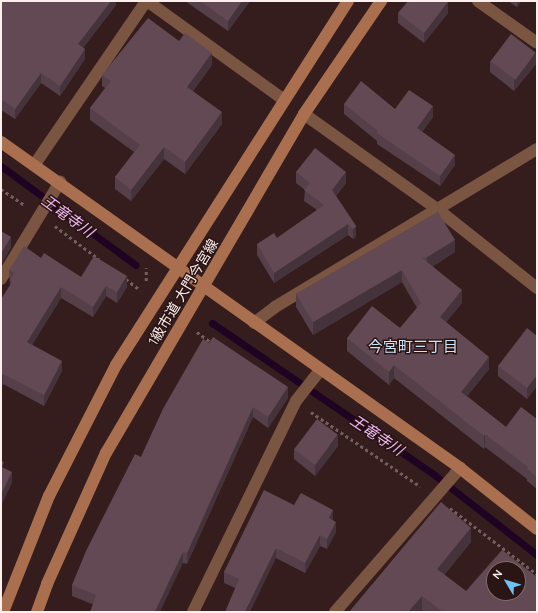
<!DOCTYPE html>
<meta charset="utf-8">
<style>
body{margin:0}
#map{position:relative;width:538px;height:613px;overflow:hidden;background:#351d1d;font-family:Quicksand,"Noto Sans JP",sans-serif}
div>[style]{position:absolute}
.stream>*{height:7px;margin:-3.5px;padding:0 3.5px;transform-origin:3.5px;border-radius:3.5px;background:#1e0422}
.path>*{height:2.5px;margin-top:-1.25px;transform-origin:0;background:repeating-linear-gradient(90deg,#735e5e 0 3px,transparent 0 6px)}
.street>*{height:12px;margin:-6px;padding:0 6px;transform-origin:6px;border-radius:6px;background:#7a5541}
.secondary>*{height:12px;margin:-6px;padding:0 6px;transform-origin:6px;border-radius:6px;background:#a96f4f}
.wall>*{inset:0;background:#553f48}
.shaded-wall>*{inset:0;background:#45333b}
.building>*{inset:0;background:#634954;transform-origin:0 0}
span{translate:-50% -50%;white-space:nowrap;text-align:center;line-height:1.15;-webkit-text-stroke:3px #2b1414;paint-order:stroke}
.street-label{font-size:14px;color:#fdefee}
.water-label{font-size:15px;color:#f0bbf6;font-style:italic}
.neighbourhood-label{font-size:15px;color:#c9e6f9}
.frame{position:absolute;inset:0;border:2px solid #fdefee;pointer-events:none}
.north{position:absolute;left:486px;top:561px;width:40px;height:40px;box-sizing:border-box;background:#2b1414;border:1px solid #7f6c6b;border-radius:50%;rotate:308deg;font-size:11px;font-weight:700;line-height:16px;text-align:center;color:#fdefee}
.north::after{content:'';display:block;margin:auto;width:14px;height:18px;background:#6ec2f3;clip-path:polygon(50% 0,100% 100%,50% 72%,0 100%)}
</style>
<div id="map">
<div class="stream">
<i style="left:1px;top:166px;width:167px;rotate:36.3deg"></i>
<i style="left:212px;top:323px;width:266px;rotate:34.3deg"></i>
<i style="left:432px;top:473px;width:133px;rotate:38deg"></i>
</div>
<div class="path">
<i style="left:1px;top:189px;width:29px;rotate:34deg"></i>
<i style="left:55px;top:226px;width:55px;rotate:36.9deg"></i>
<i style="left:126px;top:279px;width:18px;rotate:38deg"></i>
<i style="left:146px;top:281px;width:13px;rotate:-90deg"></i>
<i style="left:197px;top:332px;width:19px;rotate:36deg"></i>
<i style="left:311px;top:412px;width:132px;rotate:34.2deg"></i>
<i style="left:450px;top:508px;width:109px;rotate:37.2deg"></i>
</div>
<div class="street">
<i style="left:147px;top:1px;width:168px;rotate:35.8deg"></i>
<i style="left:478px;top:1px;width:72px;rotate:35.4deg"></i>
<i style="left:304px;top:114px;width:162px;rotate:35.5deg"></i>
<i style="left:436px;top:208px;width:129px;rotate:38.4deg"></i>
<i style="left:35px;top:164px;width:197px;rotate:-55.7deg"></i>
<i style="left:1px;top:279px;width:114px;rotate:-58.7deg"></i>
<i style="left:254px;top:323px;width:26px;rotate:-37deg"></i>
<i style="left:275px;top:307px;width:306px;rotate:-31.1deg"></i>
<i style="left:193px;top:612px;width:235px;rotate:-64deg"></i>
<i style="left:296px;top:401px;width:39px;rotate:-52deg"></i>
<i style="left:335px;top:612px;width:191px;rotate:-49deg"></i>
</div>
<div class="secondary">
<i style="left:1px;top:142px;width:563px;rotate:35.38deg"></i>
<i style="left:460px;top:468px;width:98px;rotate:38.4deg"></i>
<i style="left:3px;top:612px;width:125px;rotate:-68.4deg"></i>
<i style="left:49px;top:496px;width:147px;rotate:-62.9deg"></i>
<i style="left:116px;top:365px;width:432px;rotate:-57.5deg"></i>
<i style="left:37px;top:612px;width:30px;rotate:-70deg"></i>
<i style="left:47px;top:584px;width:144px;rotate:-65.8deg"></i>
<i style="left:106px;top:453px;width:393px;rotate:-59.7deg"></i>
<i style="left:304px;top:114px;width:137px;rotate:-55.7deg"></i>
</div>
<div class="wall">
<i style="clip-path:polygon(1px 1px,116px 1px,116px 5px,83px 48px,85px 59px,60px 96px,41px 83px,15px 119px,1px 110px)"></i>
<i style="clip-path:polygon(185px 1px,250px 1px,228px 31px)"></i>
<i style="clip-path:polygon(508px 1px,521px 1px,517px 7px)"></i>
<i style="clip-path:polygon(398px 13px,448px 13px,424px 43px,398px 23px)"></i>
<i style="clip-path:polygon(490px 61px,536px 64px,514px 91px,490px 72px)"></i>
<i style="clip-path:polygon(212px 65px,193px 91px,222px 124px,185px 174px,164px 159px,131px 201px,115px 189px,115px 177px,134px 152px,90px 120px,90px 108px,105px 88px,102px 86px,102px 75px)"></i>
<i style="clip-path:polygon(344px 104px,395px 109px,433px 117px,422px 132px,455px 165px,440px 186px,377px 144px,377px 141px,344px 114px)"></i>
<i style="clip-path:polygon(296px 172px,346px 183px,336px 196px,356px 226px,356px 237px,353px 239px,348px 235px,274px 283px,257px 255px,257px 244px,277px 238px,317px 210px,304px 201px,305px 190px,296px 183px)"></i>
<i style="clip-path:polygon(438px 212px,455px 252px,433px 266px,462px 303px,446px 322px,489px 369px,467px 396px,506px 427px,537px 419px,537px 489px,527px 481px,527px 479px,485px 447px,484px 449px,394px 378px,389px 385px,347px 351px,347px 338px,400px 328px,417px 308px,402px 282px,313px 335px,296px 307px,296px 294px)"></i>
<i style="clip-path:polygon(41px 258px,81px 277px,127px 287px,117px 303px,106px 296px,93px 317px,61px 298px,32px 345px,62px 371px,44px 406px,3px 384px,1px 387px,10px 285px,9px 270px)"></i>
<i style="clip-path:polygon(537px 336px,537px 386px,527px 399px,498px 376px,498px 366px)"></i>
<i style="clip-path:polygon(288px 398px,268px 428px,253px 417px,187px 564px,183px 563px,92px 604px,72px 596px,72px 585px,141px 457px,164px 407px)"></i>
<i style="clip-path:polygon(338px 446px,315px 476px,294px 459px,294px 449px)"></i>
<i style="clip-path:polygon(294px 505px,333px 520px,336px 532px,327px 549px,320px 546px,305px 573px,276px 558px,235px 588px,224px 583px,224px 572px)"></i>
<i style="clip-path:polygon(471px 542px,444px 575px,466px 591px,537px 612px,424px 612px,422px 610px,421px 612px,349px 612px)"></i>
</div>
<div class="shaded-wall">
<i style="clip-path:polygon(111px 1px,116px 1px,116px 5px,78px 54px,78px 44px)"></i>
<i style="clip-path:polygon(242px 1px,250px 1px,228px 31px,228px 21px)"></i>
<i style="clip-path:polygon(517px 1px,521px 1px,517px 7px)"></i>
<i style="clip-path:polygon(448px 2px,448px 13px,424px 43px,424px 33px)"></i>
<i style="clip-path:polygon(85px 49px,85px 59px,60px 96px,60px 86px)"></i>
<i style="clip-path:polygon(212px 53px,212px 65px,187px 98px,187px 87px)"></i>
<i style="clip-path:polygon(536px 53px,536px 64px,514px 91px,514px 80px)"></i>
<i style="clip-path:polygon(41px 73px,41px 83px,15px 119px,15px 109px)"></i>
<i style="clip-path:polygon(433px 106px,433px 117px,417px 139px,417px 128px)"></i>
<i style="clip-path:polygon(222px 112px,222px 124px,185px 174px,185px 162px)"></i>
<i style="clip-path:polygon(164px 147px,164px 159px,131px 201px,131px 190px)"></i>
<i style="clip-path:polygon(455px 155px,455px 165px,440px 186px,440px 176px)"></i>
<i style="clip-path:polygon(346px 172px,346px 183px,332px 201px,332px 190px)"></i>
<i style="clip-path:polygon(348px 224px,348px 235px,274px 283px,274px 273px)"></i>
<i style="clip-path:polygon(356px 226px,356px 237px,353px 239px,353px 229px)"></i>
<i style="clip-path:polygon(11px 237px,11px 248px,1px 265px,1px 254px)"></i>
<i style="clip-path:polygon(455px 240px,455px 252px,427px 270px,427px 257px)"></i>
<i style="clip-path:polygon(402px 270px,402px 282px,313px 335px,313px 322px)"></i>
<i style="clip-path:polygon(127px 276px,127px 287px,117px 303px,117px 292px)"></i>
<i style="clip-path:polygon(106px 286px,106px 296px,93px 317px,93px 307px)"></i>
<i style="clip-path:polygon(61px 287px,61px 298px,27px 353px,27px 342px)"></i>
<i style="clip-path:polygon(462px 290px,462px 303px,440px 330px,440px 317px)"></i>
<i style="clip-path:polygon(489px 357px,489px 369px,461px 404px,461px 392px)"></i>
<i style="clip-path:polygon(62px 361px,62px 371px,44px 406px,44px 395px)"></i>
<i style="clip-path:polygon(394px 365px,394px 378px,389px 385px,389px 372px)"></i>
<i style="clip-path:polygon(3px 374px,3px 384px,1px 387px,1px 377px)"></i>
<i style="clip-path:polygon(537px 375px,537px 386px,527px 399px,527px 388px)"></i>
<i style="clip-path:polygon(288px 387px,288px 398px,268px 428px,268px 417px)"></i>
<i style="clip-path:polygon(253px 407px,253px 417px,187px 564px,187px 553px)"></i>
<i style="clip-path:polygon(485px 434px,485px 447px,484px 449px,484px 436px)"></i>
<i style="clip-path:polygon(338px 435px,338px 446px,315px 476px,315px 465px)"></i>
<i style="clip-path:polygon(12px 472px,12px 483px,1px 506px,1px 495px)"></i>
<i style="clip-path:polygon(333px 510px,333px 520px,329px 518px)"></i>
<i style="clip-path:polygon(336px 522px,336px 532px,327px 549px,327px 539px)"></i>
<i style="clip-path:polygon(471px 528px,471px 542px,437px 584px,437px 569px)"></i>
<i style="clip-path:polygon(320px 535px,320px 546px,305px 573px,305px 563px)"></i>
<i style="clip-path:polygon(276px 548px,276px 558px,250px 612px,245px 612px)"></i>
<i style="clip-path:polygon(183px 552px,183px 563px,160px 612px,155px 612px)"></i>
<i style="clip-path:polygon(422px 596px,422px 610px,421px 612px,408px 612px)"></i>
</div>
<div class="building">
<i style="clip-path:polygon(1px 1px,111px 1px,78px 44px,85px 49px,60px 86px,41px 73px,15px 109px,1px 99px)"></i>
<i style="clip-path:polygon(200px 1px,242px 1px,228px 21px)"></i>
<i style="clip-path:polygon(408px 1px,446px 1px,448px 2px,424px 33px,398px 13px)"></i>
<i style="clip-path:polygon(148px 18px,179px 41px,185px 33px,212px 53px,187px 87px,222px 112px,185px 162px,164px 147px,131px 190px,115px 177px,140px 145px,90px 108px,111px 81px,102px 75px)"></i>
<i style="left:511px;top:34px;width:31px;height:34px;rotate:37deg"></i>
<i style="clip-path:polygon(361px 81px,395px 109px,409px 90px,433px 106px,417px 128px,455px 155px,440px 176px,377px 133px,378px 131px,344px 104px)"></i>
<i style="clip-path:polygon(315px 148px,346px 172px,332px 190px,356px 226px,353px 229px,348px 224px,274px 273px,257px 244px,274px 233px,277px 238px,324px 205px,304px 190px,310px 183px,296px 172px)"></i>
<i style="clip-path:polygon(438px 212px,455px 240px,427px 257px,422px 258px,462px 290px,440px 317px,489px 357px,461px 392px,506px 427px,521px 407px,537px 419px,537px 477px,527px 469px,528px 467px,485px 434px,484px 436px,394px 365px,389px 372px,347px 338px,372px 306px,400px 328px,421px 303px,402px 270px,313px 322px,296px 294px)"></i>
<i style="clip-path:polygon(1px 231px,11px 237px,1px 254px)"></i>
<i style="clip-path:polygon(24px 246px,41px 258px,44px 253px,81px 277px,94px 256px,127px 276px,117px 292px,106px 286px,93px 307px,61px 287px,27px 342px,62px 361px,44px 395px,3px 374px,1px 377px,1px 299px,12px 282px,10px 280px,14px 273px,9px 270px)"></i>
<i style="clip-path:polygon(527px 328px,537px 336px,537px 375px,527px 388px,498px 366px)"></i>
<i style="clip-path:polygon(213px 337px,288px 387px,268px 417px,253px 407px,187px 553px,183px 552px,155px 612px,90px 612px,96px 595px,72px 585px,86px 551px,135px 454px,141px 457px,164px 407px,203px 339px,209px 343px)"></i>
<i style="left:317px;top:419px;width:26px;height:38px;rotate:37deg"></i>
<i style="clip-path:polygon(1px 461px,4px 462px,2px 467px,12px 472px,1px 495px)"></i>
<i style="clip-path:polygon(264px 490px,294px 505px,301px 493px,333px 510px,329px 518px,336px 522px,327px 539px,320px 535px,305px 563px,276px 548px,245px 612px,225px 612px,239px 579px,224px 572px)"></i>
<i style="clip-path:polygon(evenodd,441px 502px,471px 528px,437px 569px,466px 591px,502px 550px,537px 577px,537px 612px,443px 612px,422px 596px,408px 612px,349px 612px,441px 502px,494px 569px,518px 569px,518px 593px,494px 593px,494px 569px)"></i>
</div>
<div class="street-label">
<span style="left:183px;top:292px;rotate:-59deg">1級市道 大門今宮線</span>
</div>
<div class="water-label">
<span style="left:68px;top:216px;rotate:36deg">王竜寺川</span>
<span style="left:377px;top:435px;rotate:34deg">王竜寺川</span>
</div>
<div class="neighbourhood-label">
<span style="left:413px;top:347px">今宮町三丁目</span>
</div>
<div class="frame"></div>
<div class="north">N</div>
</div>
